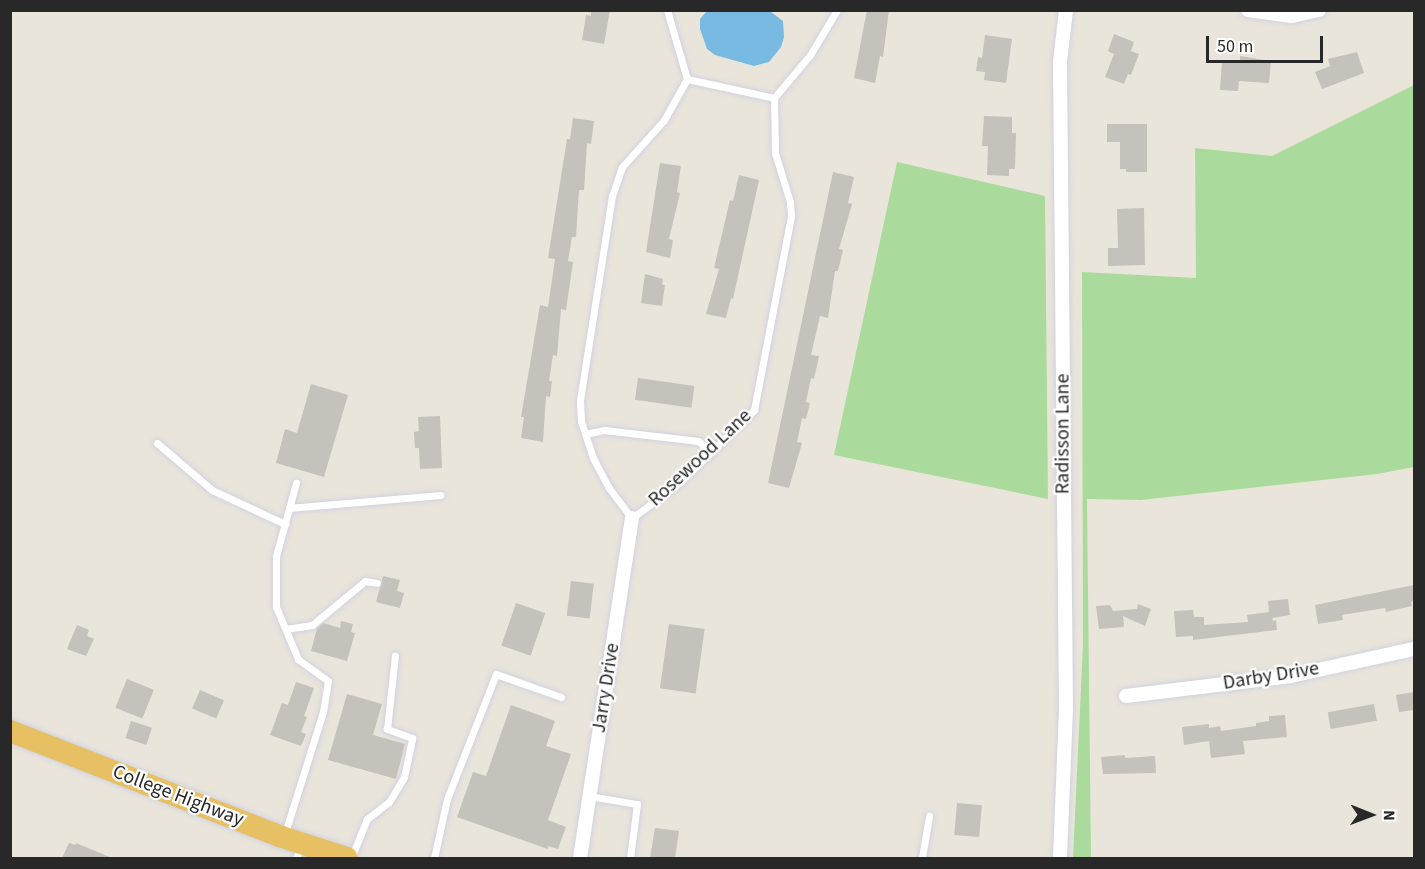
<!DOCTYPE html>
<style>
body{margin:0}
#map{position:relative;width:1425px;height:869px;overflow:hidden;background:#e9e5db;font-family:"Source Sans 3",sans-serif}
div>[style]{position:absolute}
.green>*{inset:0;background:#abdb9c}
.water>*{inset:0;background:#78bae2}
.building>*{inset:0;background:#c5c1bb;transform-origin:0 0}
.roads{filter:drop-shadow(0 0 2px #d1d2e0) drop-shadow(0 0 2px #d1d2e0)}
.service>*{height:7px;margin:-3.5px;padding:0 3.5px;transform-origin:3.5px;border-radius:3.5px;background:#fff}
.minor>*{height:14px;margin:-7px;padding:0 7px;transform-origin:7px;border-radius:7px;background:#fff}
.trunk>*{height:22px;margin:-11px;padding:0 11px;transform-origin:11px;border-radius:11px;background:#e8c064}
span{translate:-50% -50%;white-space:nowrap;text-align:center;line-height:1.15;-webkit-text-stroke:4.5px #fff;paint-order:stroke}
.street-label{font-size:20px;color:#282828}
.frame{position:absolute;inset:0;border:12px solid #282828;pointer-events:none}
.north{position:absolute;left:1341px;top:785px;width:60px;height:60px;-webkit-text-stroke:4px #fff;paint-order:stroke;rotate:91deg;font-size:16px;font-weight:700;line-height:24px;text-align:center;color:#282828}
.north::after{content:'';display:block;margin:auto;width:21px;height:27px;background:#282828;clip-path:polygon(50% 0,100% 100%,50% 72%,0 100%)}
.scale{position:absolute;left:1206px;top:36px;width:117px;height:27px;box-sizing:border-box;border:3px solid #282828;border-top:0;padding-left:8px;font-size:18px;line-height:21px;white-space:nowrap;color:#282828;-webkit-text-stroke:4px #fff;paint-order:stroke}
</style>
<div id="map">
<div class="green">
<i style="clip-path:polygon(1414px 85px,1414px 467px,1377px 474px,1141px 500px,1087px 499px,1091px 858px,1073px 858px,1083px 645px,1082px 272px,1196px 278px,1195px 148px,1272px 156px)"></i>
<i style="clip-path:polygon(897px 162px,1045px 196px,1048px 499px,834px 455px)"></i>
</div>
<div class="water">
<i style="clip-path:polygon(707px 11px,771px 12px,783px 21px,784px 37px,781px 47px,769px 62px,754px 66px,715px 55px,707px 49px,700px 29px,700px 19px)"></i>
</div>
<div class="building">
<i style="clip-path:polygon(591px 10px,610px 10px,604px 44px,582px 40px,586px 15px,591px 16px)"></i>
<i style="clip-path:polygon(867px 10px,889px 10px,883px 57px,880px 56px,875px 83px,854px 78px)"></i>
<i style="clip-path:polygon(1114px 34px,1134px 42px,1131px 51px,1139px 54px,1131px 75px,1128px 74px,1124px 84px,1105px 77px,1114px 54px,1108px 51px)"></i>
<i style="clip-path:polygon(985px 35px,1012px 39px,1006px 83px,984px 80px,985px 72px,976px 71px,978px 57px,982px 58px)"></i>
<i style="clip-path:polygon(1357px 52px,1364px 73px,1322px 89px,1315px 72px,1330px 66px,1328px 59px)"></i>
<i style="clip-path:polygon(1240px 56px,1271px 61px,1269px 83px,1239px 81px,1238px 91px,1220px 90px,1222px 60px,1240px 62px)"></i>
<i style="clip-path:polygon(984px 116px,1012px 117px,1012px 133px,1016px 133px,1015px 169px,1009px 169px,1009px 176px,987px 175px,988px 146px,982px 146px)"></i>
<i style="clip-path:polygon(573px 118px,594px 121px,591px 144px,587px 143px,584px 190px,579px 190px,576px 237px,572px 237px,568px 261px,573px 262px,566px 310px,561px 309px,557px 356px,553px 355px,549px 381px,552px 381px,550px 397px,546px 396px,543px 442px,521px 438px,524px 417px,521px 417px,540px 305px,548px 307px,555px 259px,548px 258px,567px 139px,570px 139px)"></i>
<i style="clip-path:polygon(1107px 124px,1147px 124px,1147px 172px,1126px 172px,1126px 169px,1120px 169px,1120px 142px,1107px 142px)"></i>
<i style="clip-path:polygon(660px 163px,681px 166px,677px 192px,680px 193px,669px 239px,673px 240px,670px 258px,646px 252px)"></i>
<i style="clip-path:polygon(833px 172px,854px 177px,848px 203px,852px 204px,839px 249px,843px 250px,838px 271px,835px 271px,828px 318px,820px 316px,811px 355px,819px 356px,814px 379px,811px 378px,806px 402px,810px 403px,806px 419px,802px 418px,797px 442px,802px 443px,789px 488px,768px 483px)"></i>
<i style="clip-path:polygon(739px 175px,759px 180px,733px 299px,731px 298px,726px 318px,706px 314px,719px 269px,714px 268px,730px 200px,733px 201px)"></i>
<i style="clip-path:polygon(1144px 208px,1145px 265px,1108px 266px,1108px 248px,1118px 248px,1117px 209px)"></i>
<i style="clip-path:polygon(645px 274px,663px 279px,662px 285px,665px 285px,662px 306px,641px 303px)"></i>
<i style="left:638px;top:378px;width:57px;height:22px;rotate:8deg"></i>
<i style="clip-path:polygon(311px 384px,348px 395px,324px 477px,276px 463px,285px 429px,297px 433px)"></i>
<i style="clip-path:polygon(440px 416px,442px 468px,420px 469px,419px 448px,415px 448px,414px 432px,419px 431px,418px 417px)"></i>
<i style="clip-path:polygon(383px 576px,400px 580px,397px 591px,404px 593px,400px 608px,376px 602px)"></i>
<i style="left:571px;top:581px;width:23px;height:35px;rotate:7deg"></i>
<i style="clip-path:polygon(1414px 585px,1414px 601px,1411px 602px,1412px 606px,1386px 612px,1385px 608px,1342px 615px,1343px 620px,1318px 624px,1315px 605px)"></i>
<i style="clip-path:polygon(1288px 599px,1290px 615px,1272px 618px,1273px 621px,1276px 620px,1277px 630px,1193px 640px,1193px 636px,1176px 637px,1174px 611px,1193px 610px,1194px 617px,1204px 617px,1204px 625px,1248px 622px,1247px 615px,1269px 612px,1268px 601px)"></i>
<i style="left:516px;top:603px;width:31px;height:45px;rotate:19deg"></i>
<i style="clip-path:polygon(1138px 604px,1151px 609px,1145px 626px,1123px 616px,1124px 627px,1099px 629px,1096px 606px,1110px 605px,1113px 611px,1137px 609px)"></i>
<i style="clip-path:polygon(341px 621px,353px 624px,351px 632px,355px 633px,347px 661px,311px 651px,317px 628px,323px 623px,340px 628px)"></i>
<i style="left:669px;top:624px;width:36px;height:65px;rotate:8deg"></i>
<i style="clip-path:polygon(77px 625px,89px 630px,87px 636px,94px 639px,86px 656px,67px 649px)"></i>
<i style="left:127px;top:679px;width:29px;height:31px;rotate:22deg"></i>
<i style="clip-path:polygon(296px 682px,314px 688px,304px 716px,307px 717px,301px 732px,306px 734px,301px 746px,270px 735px,282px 703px,288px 705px)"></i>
<i style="left:200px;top:690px;width:26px;height:20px;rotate:23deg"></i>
<i style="clip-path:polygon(1414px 692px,1414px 710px,1399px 712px,1396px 695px)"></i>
<i style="clip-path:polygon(347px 694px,382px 704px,373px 735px,405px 744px,396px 779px,328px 760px)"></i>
<i style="left:1374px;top:704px;width:17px;height:47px;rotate:80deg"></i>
<i style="clip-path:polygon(511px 705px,555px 721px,546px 746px,571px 754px,548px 820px,566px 827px,558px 849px,548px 846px,548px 849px,457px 817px,473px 772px,486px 776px)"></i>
<i style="clip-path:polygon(1285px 715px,1287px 737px,1243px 741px,1245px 754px,1211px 758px,1209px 741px,1184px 745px,1182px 727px,1209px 724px,1209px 728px,1220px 726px,1221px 731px,1256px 726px,1256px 723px,1269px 721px,1269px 716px)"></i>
<i style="left:131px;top:721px;width:22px;height:18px;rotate:18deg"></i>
<i style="clip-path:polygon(1125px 755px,1125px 758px,1155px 756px,1156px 773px,1103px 774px,1101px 757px)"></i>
<i style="left:957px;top:803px;width:25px;height:32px;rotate:5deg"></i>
<i style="clip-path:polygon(655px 828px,679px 831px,675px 858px,650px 858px)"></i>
<i style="clip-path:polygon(69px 843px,76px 845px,76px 843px,112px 858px,62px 858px)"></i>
</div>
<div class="roads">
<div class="service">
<i style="left:667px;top:10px;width:72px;rotate:73.8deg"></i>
<i style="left:687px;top:79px;width:47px;rotate:119.3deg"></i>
<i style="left:664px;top:120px;width:63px;rotate:131.8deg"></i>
<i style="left:622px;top:167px;width:31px;rotate:109deg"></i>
<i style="left:612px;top:196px;width:207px;rotate:98.9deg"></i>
<i style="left:580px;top:401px;width:20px;rotate:87deg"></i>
<i style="left:581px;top:421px;width:39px;rotate:72deg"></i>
<i style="left:593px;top:458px;width:34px;rotate:62deg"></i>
<i style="left:609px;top:488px;width:38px;rotate:53deg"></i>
<i style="left:632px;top:518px;width:59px;rotate:-36.7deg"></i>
<i style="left:679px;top:483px;width:105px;rotate:-44.2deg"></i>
<i style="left:754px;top:410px;width:197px;rotate:-79.2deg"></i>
<i style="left:791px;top:216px;width:14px;rotate:-94deg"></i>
<i style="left:790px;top:202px;width:51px;rotate:-107deg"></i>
<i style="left:775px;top:153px;width:55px;rotate:-91deg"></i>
<i style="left:774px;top:98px;width:56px;rotate:-50.1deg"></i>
<i style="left:810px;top:55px;width:52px;rotate:-59deg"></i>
<i style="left:687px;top:79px;width:89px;rotate:12.3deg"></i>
<i style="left:585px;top:434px;width:19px;rotate:-12deg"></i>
<i style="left:604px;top:430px;width:95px;rotate:6.7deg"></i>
<i style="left:698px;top:441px;width:18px;rotate:38deg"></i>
<i style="left:157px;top:443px;width:72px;rotate:40.5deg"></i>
<i style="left:212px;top:490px;width:81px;rotate:25deg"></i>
<i style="left:289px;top:508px;width:152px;rotate:-4.9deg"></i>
<i style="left:286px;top:629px;width:26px;rotate:-9deg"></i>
<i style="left:312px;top:625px;width:69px;rotate:-39.7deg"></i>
<i style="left:365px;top:581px;width:12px;rotate:9deg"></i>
<i style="left:589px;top:796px;width:49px;rotate:9.5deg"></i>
<i style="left:637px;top:804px;width:54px;rotate:97.4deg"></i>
<i style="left:285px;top:833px;width:127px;rotate:-72.6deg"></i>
<i style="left:323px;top:712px;width:31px;rotate:-81deg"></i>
<i style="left:328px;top:681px;width:37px;rotate:-144deg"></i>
<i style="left:298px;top:659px;width:56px;rotate:-112.9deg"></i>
<i style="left:276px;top:607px;width:51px;rotate:-90deg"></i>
<i style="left:276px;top:556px;width:76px;rotate:-74.7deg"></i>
<i style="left:352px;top:856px;width:40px;rotate:-68deg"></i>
<i style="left:367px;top:819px;width:28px;rotate:-38deg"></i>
<i style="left:389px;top:802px;width:29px;rotate:-59deg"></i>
<i style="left:404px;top:777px;width:40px;rotate:-78deg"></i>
<i style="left:412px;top:738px;width:27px;rotate:-160deg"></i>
<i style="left:387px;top:729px;width:74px;rotate:-83.8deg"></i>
<i style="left:296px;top:858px;width:13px;rotate:-67deg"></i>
<i style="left:434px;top:858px;width:60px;rotate:-77.6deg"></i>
<i style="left:447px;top:799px;width:134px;rotate:-68.6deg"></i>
<i style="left:496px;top:674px;width:69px;rotate:19.5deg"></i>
<i style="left:922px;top:858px;width:43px;rotate:-80.5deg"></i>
</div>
<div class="minor">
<i style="left:1248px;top:10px;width:44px;rotate:7.8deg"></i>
<i style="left:1292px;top:16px;width:28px;rotate:-13deg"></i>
<i style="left:1126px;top:696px;width:166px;rotate:-6.9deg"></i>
<i style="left:1291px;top:676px;width:126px;rotate:-12.4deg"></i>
<i style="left:580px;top:858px;width:344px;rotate:-81.3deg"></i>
<i style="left:1060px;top:858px;width:148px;rotate:-87.7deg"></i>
<i style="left:1066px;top:710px;width:648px;rotate:-90.53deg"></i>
<i style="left:1060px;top:62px;width:52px;rotate:-83.4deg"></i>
</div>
<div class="trunk">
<i style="left:10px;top:731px;width:289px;rotate:21.3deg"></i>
<i style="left:279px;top:836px;width:71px;rotate:17.9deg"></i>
</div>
</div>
<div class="street-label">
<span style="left:1063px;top:434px;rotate:-90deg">Radisson Lane</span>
<span style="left:700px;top:458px;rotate:-43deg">Rosewood Lane</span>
<span style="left:1271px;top:676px;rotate:-9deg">Darby Drive</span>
<span style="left:606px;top:688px;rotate:-81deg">Jarry Drive</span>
<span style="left:178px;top:796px;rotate:21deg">College Highway</span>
</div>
<div class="frame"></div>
<div class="north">N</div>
<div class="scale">50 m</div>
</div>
